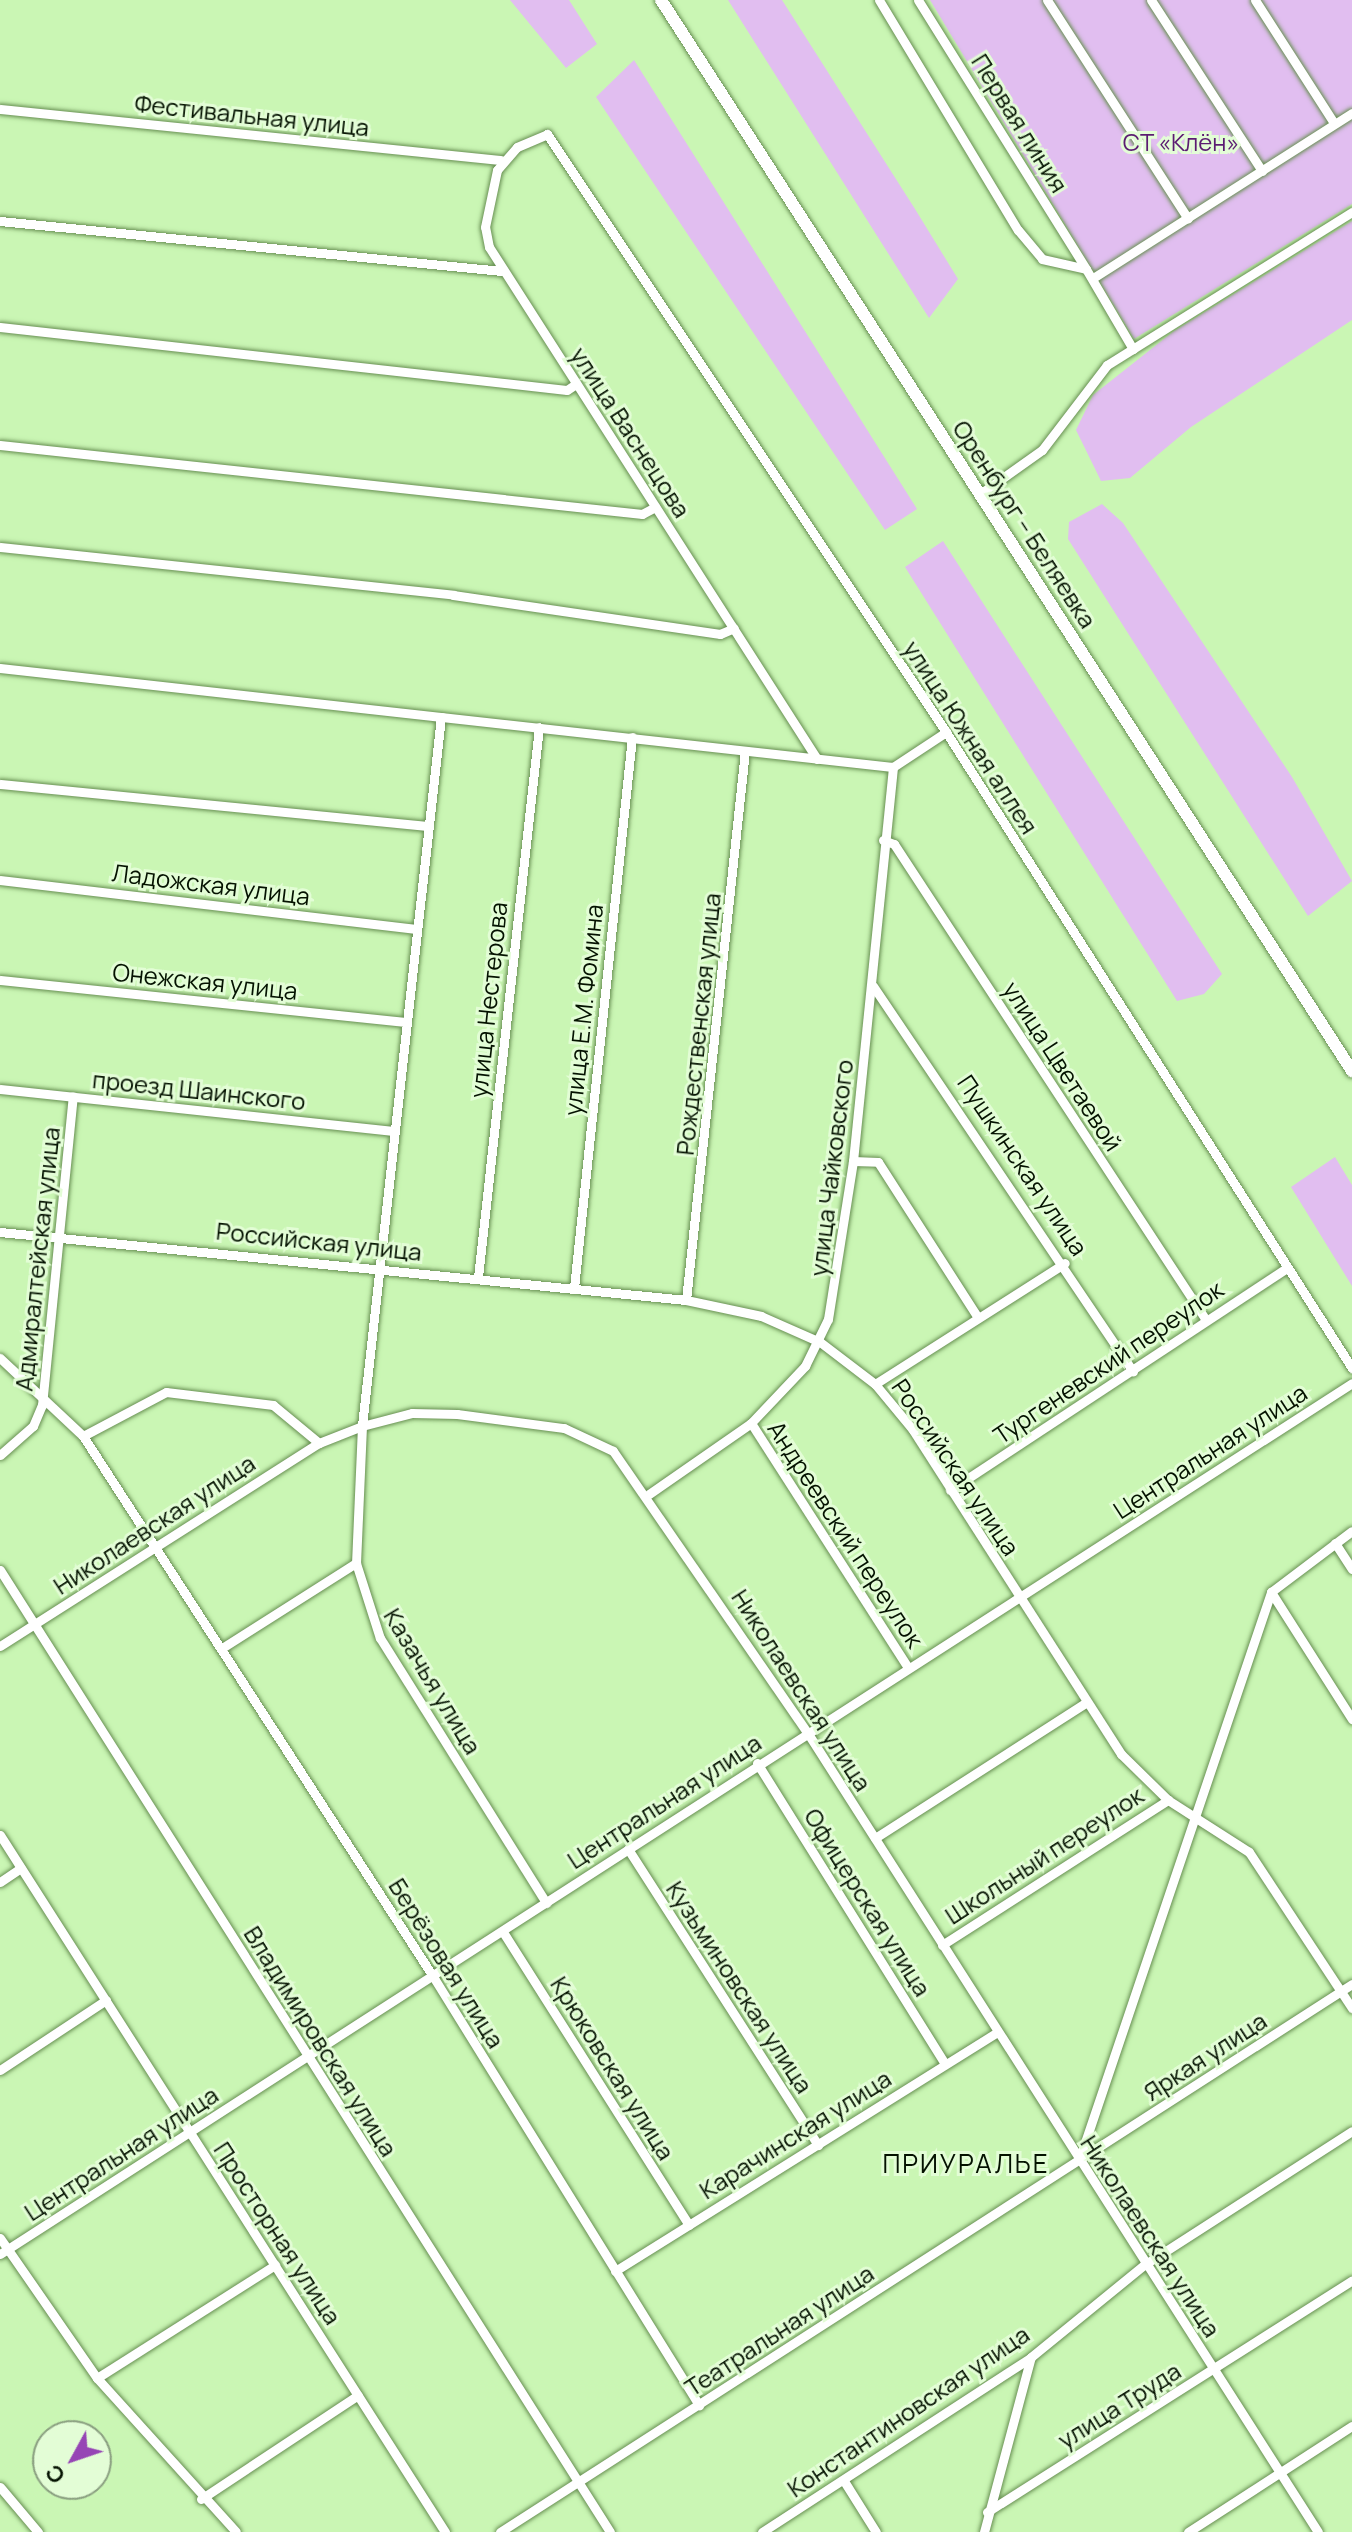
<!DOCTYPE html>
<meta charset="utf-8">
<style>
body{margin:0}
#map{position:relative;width:1352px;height:2532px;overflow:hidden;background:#caf6b4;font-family:Manrope,sans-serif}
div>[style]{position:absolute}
.green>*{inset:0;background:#e1bef0}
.roads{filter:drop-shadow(0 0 2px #678f52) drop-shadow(0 0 2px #678f52)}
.street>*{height:9px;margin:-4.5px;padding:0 4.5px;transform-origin:4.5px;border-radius:4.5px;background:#fff}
.secondary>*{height:12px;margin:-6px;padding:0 6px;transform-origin:6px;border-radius:6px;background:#fff}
span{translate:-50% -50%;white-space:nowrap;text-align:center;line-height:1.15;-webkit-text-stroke:6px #e3fdd6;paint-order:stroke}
.street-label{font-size:24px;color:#041200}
.park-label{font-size:24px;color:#5b1b72}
.neighbourhood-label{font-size:26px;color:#041200;letter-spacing:2px}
.north{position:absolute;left:32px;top:2420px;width:80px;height:80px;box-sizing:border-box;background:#e3fdd6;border:2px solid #8a9f80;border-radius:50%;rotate:230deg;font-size:22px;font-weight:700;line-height:32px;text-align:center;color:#041200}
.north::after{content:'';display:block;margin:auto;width:28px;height:36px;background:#9645b5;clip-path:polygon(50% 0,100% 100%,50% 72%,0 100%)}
</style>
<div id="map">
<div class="green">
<i style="clip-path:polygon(510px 0,569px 0,597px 44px,566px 68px)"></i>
<i style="clip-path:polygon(728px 0,782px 0,915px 209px,958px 279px,929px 318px)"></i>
<i style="clip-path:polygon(930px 0,1352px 0,1352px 204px,1134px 339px)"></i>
<i style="clip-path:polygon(634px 60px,917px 509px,885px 530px,596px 97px)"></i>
<i style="clip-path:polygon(1352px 221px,1352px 320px,1191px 427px,1130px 478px,1101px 481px,1076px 430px,1093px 395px,1174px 331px)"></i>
<i style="clip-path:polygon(1102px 504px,1123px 523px,1292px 777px,1352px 881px,1308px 916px,1068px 539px,1069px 522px)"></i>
<i style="clip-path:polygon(943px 541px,1222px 974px,1204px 994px,1177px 1001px,905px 567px)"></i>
<i style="clip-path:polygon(1335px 1157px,1352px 1185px,1352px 1286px,1291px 1187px)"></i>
</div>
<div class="roads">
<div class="street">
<i style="left:879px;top:0;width:269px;rotate:58.9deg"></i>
<i style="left:1018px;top:230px;width:38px;rotate:50deg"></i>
<i style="left:1042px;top:259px;width:45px;rotate:12.8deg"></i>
<i style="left:1086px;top:269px;width:93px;rotate:59.6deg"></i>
<i style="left:918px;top:0;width:317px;rotate:58deg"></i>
<i style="left:1047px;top:0;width:260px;rotate:57.2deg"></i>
<i style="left:1151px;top:0;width:204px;rotate:57deg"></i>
<i style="left:1255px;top:0;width:146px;rotate:57.3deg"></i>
<i style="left:0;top:109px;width:503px;rotate:5.82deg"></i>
<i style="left:0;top:221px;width:504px;rotate:5.69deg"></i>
<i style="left:1093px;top:278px;width:307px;rotate:-32.5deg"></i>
<i style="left:0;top:327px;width:570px;rotate:6.34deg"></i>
<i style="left:567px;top:390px;width:11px;rotate:-34deg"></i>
<i style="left:0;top:445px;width:646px;rotate:6.13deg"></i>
<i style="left:642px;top:514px;width:15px;rotate:-28deg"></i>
<i style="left:980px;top:494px;width:76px;rotate:-35.4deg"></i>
<i style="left:1042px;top:450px;width:107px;rotate:-52.6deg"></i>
<i style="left:1107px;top:365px;width:289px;rotate:-32deg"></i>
<i style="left:0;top:547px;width:456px;rotate:6deg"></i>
<i style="left:453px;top:595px;width:270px;rotate:8.3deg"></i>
<i style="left:720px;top:634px;width:15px;rotate:-23deg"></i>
<i style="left:0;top:668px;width:898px;rotate:6.33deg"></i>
<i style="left:893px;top:767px;width:64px;rotate:-33.4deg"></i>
<i style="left:441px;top:717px;width:713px;rotate:96.36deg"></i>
<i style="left:362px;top:1426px;width:137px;rotate:92.5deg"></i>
<i style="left:356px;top:1563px;width:79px;rotate:72.3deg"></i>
<i style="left:380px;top:1638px;width:313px;rotate:57.9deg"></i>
<i style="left:817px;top:759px;width:608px;rotate:-122.64deg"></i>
<i style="left:489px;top:247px;width:20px;rotate:-101deg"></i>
<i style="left:485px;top:227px;width:58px;rotate:-78.1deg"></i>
<i style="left:497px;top:170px;width:30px;rotate:-49deg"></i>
<i style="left:517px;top:147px;width:33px;rotate:-23deg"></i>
<i style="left:547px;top:134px;width:719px;rotate:56.29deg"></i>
<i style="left:946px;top:732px;width:755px;rotate:57.45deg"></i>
<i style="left:0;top:784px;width:430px;rotate:5.6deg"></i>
<i style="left:883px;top:840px;width:12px;rotate:20deg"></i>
<i style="left:894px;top:844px;width:569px;rotate:56.76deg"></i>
<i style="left:0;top:880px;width:419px;rotate:6.7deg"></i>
<i style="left:0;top:980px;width:408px;rotate:5.9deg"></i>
<i style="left:873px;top:986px;width:465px;rotate:56deg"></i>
<i style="left:0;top:1089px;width:396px;rotate:6.1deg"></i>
<i style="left:853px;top:1161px;width:25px;rotate:2deg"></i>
<i style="left:878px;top:1162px;width:185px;rotate:57.3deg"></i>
<i style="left:0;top:1232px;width:689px;rotate:5.66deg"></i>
<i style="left:686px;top:1300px;width:77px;rotate:12deg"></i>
<i style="left:761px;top:1316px;width:64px;rotate:23.8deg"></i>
<i style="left:820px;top:1342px;width:69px;rotate:37.4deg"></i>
<i style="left:875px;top:1384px;width:60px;rotate:50.4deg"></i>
<i style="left:913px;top:1430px;width:385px;rotate:57.3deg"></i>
<i style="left:1121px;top:1754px;width:66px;rotate:44.4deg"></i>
<i style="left:1168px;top:1800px;width:96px;rotate:32.7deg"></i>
<i style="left:1249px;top:1852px;width:187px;rotate:56.6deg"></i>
<i style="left:478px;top:1277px;width:553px;rotate:-83.67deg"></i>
<i style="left:574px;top:1288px;width:554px;rotate:-83.99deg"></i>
<i style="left:686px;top:1300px;width:552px;rotate:-83.87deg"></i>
<i style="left:0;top:1358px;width:114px;rotate:43.2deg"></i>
<i style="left:83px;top:1436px;width:646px;rotate:57.07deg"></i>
<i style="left:434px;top:1978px;width:503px;rotate:58.18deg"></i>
<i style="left:875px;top:1384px;width:225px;rotate:-32.5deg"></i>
<i style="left:751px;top:1423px;width:289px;rotate:57.3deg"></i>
<i style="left:83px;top:1436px;width:94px;rotate:-27.9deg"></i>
<i style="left:166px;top:1392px;width:108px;rotate:6.9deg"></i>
<i style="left:273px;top:1405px;width:60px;rotate:39.6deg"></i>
<i style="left:0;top:1455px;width:44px;rotate:-41.3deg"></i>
<i style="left:33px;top:1426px;width:23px;rotate:-67deg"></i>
<i style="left:42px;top:1405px;width:310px;rotate:-84.3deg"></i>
<i style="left:950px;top:1490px;width:404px;rotate:-33.4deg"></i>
<i style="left:649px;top:1494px;width:124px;rotate:-34.8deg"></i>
<i style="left:751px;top:1423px;width:79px;rotate:-46.5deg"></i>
<i style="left:805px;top:1366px;width:52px;rotate:-63.9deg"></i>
<i style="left:828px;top:1319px;width:160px;rotate:-81deg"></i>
<i style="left:853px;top:1161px;width:396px;rotate:-84.2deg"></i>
<i style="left:1335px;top:1543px;width:31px;rotate:57deg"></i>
<i style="left:0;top:1570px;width:1139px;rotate:57.62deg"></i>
<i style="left:1271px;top:1592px;width:151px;rotate:57.5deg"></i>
<i style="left:0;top:1646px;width:378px;rotate:-32.5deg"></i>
<i style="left:319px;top:1443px;width:46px;rotate:-21.6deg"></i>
<i style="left:362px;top:1426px;width:52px;rotate:-14.6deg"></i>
<i style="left:412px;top:1413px;width:45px;rotate:1.3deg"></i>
<i style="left:457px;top:1414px;width:108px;rotate:7.5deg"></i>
<i style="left:564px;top:1428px;width:54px;rotate:25.1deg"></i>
<i style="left:613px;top:1451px;width:341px;rotate:55.4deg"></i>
<i style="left:807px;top:1732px;width:949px;rotate:57.43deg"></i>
<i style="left:222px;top:1648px;width:159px;rotate:-32.4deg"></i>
<i style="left:757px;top:1763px;width:353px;rotate:58deg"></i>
<i style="left:0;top:1835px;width:827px;rotate:57.44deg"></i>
<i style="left:875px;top:1838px;width:252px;rotate:-32.7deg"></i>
<i style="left:628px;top:1849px;width:352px;rotate:57.3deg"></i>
<i style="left:0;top:1882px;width:25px;rotate:-34deg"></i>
<i style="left:503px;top:1932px;width:347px;rotate:57.6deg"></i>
<i style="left:942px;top:1945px;width:269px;rotate:-32.7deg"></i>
<i style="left:0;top:2070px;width:127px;rotate:-33.4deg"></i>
<i style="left:1079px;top:2160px;width:600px;rotate:-71.32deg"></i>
<i style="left:1271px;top:1592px;width:101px;rotate:-37deg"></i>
<i style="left:0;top:2238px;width:170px;rotate:55.3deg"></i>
<i style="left:97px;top:2378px;width:207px;rotate:47.9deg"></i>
<i style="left:0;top:2254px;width:1608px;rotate:-32.79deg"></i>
<i style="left:615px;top:2271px;width:451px;rotate:-32deg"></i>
<i style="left:97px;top:2378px;width:211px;rotate:-32.4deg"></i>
<i style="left:844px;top:2481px;width:60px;rotate:57.9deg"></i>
<i style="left:0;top:2487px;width:59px;rotate:49.8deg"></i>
<i style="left:201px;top:2499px;width:188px;rotate:-33.5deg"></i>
<i style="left:987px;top:2512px;width:432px;rotate:-32.4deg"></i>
<i style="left:500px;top:2532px;width:1013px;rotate:-32.75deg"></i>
<i style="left:762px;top:2532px;width:321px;rotate:-33deg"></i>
<i style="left:1031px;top:2357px;width:146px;rotate:-39.2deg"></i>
<i style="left:1144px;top:2265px;width:247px;rotate:-32.8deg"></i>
<i style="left:984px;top:2532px;width:181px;rotate:-75deg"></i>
<i style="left:1188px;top:2532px;width:195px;rotate:-32.9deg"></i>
</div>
<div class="secondary">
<i style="left:661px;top:0;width:1275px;rotate:57.17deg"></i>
</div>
</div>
<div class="street-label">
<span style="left:252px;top:115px;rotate:6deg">Фестивальная улица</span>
<span style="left:1020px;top:123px;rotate:58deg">Первая линия</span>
<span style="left:631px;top:432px;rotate:57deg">улица Васнецова</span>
<span style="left:1025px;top:524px;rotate:57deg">Оренбург – Беляевка</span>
<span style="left:971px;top:737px;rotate:57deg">улица Южная аллея</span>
<span style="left:211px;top:884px;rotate:7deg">Ладожская улица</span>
<span style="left:205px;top:981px;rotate:6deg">Онежская улица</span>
<span style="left:488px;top:1000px;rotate:-84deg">улица Нестерова</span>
<span style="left:583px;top:1010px;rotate:-84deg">улица Е.М. Фомина</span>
<span style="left:698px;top:1024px;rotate:-84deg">Рождественская улица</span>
<span style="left:1063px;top:1066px;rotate:57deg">улица Цветаевой</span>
<span style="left:199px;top:1090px;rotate:6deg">проезд Шаинского</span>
<span style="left:1023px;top:1165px;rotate:56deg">Пушкинская улица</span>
<span style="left:831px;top:1168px;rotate:-83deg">улица Чайковского</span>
<span style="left:319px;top:1241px;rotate:6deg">Российская улица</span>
<span style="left:37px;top:1259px;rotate:-84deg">Адмиралтейская улица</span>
<span style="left:1108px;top:1362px;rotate:-34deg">Тургеневский переулок</span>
<span style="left:1210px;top:1451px;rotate:-33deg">Центральная улица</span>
<span style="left:956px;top:1467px;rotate:56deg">Российская улица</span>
<span style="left:154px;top:1524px;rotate:-33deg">Николаевская улица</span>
<span style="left:846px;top:1534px;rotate:57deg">Андреевский переулок</span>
<span style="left:433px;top:1681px;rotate:59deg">Казачья улица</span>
<span style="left:802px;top:1690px;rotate:57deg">Николаевская улица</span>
<span style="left:664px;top:1801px;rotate:-33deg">Центральная улица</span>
<span style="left:1044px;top:1855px;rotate:-33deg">Школьный переулок</span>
<span style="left:868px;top:1902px;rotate:58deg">Офицерская улица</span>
<span style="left:447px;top:1963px;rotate:58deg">Берёзовая улица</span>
<span style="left:740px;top:1987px;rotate:57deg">Кузьминовская улица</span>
<span style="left:321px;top:2041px;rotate:58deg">Владимировская улица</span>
<span style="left:1205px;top:2056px;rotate:-33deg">Яркая улица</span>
<span style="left:613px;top:2068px;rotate:58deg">Крюковская улица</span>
<span style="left:795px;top:2134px;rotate:-32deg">Карачинская улица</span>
<span style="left:121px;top:2153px;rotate:-33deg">Центральная улица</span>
<span style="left:278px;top:2233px;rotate:57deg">Просторная улица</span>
<span style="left:1151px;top:2236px;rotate:57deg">Николаевская улица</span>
<span style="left:779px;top:2330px;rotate:-33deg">Театральная улица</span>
<span style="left:1119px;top:2405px;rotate:-32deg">улица Труда</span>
<span style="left:908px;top:2411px;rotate:-34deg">Константиновская улица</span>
</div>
<div class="park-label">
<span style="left:1181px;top:142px">СТ «Клён»</span>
</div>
<div class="neighbourhood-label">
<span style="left:966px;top:2164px">ПРИУРАЛЬЕ</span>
</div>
<div class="north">С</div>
</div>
